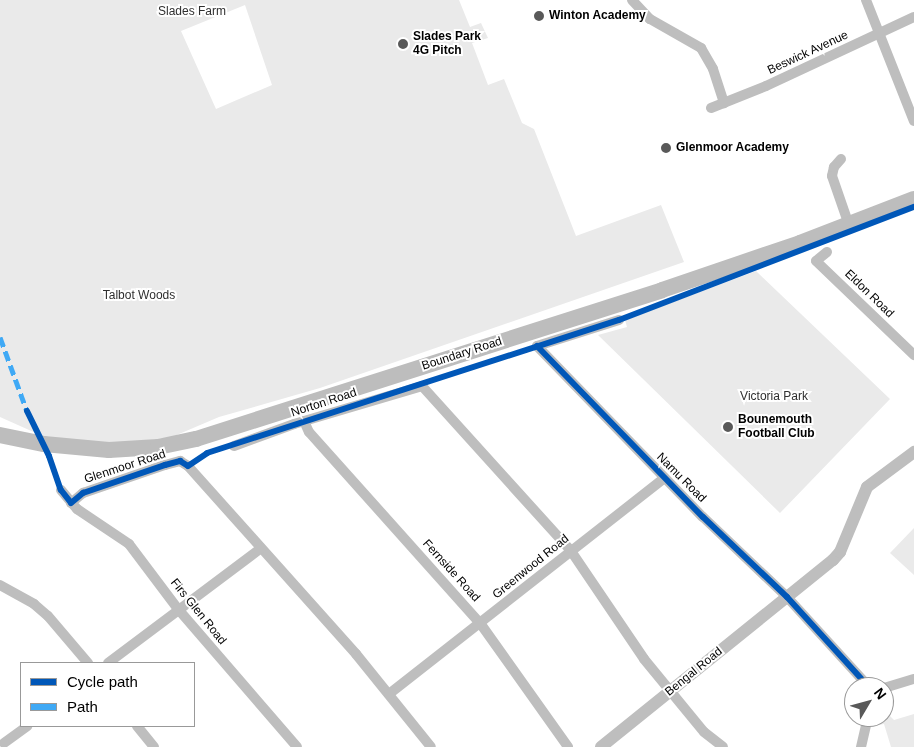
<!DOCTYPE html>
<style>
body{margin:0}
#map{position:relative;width:914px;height:747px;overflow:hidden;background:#fff;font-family:Helvetica,sans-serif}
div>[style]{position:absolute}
.green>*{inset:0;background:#eaeaea}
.minor>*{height:10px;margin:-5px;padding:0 5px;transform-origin:5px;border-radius:5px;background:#bebebe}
.tertiary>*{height:12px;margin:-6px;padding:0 6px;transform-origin:6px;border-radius:6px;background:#bebebe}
.primary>*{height:16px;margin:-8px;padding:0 8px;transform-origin:8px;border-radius:8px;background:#bdbdbd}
.quiet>*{height:5px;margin-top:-2.5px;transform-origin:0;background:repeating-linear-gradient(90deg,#3fa9f5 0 10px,transparent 0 15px)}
.cycleway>*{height:6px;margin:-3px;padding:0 3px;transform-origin:3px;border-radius:3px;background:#0057b8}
.dots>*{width:14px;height:14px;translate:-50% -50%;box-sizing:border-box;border:2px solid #fff;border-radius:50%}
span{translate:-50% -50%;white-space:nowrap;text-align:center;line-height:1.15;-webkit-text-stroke:4px #fff;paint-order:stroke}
.park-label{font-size:12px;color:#2f2f2f}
.poi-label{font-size:12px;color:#000;font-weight:700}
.left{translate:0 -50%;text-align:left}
.street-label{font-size:12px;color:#000}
.legend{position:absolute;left:20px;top:662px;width:175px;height:65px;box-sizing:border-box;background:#fff;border:1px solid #999;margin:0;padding:6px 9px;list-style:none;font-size:15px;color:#000}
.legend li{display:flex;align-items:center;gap:10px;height:25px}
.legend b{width:25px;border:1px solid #999}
.north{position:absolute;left:844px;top:677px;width:50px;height:50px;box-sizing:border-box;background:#fff;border:1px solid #999;border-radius:50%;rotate:53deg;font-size:14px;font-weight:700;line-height:20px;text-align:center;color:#000}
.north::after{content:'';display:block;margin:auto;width:18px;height:22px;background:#595959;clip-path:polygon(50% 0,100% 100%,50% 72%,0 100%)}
</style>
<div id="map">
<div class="green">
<i style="clip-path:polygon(evenodd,0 0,459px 0,470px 27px,481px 23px,488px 38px,472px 43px,488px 85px,504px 79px,522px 123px,534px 129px,576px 236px,661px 205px,684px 262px,320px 388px,219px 417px,172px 437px,117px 445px,47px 438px,0 417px,0 0,245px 5px,272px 85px,216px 109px,181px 31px,245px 5px)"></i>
<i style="clip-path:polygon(756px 271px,890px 399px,780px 513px,598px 335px,627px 327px,625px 320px)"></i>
<i style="clip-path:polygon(914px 528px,914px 575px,890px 553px)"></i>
<i style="clip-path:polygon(885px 711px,894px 720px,914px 714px,914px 747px,891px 747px,884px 724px,873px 726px,875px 717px,884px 717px)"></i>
</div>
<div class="minor">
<i style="left:632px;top:0;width:26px;rotate:47deg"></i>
<i style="left:650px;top:19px;width:59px;rotate:29.6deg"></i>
<i style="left:701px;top:48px;width:24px;rotate:60deg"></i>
<i style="left:713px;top:69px;width:36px;rotate:72deg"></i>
<i style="left:866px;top:0;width:130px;rotate:68.4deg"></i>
<i style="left:711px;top:108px;width:59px;rotate:-21.8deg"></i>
<i style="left:766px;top:86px;width:163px;rotate:-25deg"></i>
<i style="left:841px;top:159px;width:11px;rotate:131deg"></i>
<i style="left:834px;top:167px;width:9px;rotate:103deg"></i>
<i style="left:832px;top:176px;width:52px;rotate:70.9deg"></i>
<i style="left:827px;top:252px;width:14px;rotate:141deg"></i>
<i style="left:816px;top:261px;width:136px;rotate:43.8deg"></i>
<i style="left:619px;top:320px;width:86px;rotate:162.4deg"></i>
<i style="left:537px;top:346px;width:238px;rotate:45.9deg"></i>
<i style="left:703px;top:517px;width:116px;rotate:43.6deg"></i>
<i style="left:787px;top:597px;width:122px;rotate:47.7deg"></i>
<i style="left:304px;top:421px;width:12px;rotate:66deg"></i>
<i style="left:309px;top:432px;width:256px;rotate:48.2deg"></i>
<i style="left:480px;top:623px;width:152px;rotate:54.6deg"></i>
<i style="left:234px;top:446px;width:64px;rotate:-20.1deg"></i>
<i style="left:294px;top:424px;width:134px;rotate:-16.5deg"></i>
<i style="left:422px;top:386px;width:222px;rotate:47.9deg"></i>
<i style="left:571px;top:551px;width:130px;rotate:55.9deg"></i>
<i style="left:644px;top:659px;width:94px;rotate:50.6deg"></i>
<i style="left:704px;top:732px;width:24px;rotate:38deg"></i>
<i style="left:61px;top:490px;width:25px;rotate:50deg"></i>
<i style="left:77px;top:509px;width:63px;rotate:33.9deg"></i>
<i style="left:129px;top:544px;width:81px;rotate:53deg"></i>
<i style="left:178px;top:609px;width:182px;rotate:49.2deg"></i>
<i style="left:71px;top:503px;width:16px;rotate:-40deg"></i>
<i style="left:83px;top:493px;width:87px;rotate:-18.9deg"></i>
<i style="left:165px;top:465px;width:16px;rotate:-15deg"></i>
<i style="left:180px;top:461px;width:9px;rotate:32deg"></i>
<i style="left:188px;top:466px;width:252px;rotate:48.2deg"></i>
<i style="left:356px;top:654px;width:119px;rotate:51.1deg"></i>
<i style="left:0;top:585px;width:39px;rotate:29deg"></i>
<i style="left:34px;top:604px;width:18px;rotate:41deg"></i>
<i style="left:48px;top:616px;width:62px;rotate:49.6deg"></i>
<i style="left:108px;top:663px;width:191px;rotate:-36.9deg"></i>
<i style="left:884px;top:688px;width:31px;rotate:-17deg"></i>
<i style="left:389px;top:694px;width:350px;rotate:-38.1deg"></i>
<i style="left:137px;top:726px;width:27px;rotate:51deg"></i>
<i style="left:4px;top:743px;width:29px;rotate:-36deg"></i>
<i style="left:861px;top:747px;width:31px;rotate:-77deg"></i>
</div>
<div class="tertiary">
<i style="left:601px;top:747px;width:298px;rotate:-38.9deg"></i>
<i style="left:833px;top:560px;width:11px;rotate:-49deg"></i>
<i style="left:840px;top:552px;width:70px;rotate:-67.4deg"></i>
<i style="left:867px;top:487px;width:59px;rotate:-36.7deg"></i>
</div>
<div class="primary">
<i style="left:0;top:435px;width:45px;rotate:11.6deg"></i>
<i style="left:44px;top:444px;width:65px;rotate:5.3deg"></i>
<i style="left:109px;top:450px;width:49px;rotate:-3.5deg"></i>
<i style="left:158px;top:447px;width:39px;rotate:-12deg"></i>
<i style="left:196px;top:439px;width:489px;rotate:-17.7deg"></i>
<i style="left:662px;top:290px;width:146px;rotate:-18.8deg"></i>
<i style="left:800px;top:243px;width:122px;rotate:-21.1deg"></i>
</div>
<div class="quiet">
<i style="left:0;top:337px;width:79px;rotate:70deg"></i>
</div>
<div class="cycleway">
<i style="left:537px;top:346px;width:238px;rotate:45.9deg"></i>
<i style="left:703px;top:517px;width:116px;rotate:43.6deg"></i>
<i style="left:787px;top:597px;width:122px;rotate:47.7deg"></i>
<i style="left:27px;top:411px;width:50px;rotate:63.9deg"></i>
<i style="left:49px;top:456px;width:36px;rotate:71deg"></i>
<i style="left:61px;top:490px;width:16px;rotate:52deg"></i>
<i style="left:71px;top:503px;width:16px;rotate:-40deg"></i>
<i style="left:83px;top:493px;width:87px;rotate:-18.9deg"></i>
<i style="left:165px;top:465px;width:16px;rotate:-15deg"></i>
<i style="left:180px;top:461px;width:9px;rotate:32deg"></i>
<i style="left:188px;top:466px;width:23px;rotate:-34deg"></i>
<i style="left:207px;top:453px;width:433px;rotate:-17.9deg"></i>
<i style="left:619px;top:320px;width:316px;rotate:-21deg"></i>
</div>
<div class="dots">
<i style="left:539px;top:16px;background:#595959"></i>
<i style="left:403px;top:44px;background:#595959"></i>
<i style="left:666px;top:148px;background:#595959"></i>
<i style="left:728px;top:427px;background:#595959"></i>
</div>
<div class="park-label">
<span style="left:192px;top:12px">Slades Farm</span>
<span style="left:139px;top:296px">Talbot Woods</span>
<span style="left:774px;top:397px">Victoria Park</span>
</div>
<div class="poi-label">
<span class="left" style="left:549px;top:16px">Winton Academy</span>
<span class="left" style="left:413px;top:44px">Slades Park<br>4G Pitch</span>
<span class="left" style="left:676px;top:148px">Glenmoor Academy</span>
<span class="left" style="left:738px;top:427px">Bounemouth<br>Football Club</span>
</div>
<div class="street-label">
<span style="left:808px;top:53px;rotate:-25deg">Beswick Avenue</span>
<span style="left:869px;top:294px;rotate:44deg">Eldon Road</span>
<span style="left:462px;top:354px;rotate:-18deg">Boundary Road</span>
<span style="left:324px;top:403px;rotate:-18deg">Norton Road</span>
<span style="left:125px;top:467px;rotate:-18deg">Glenmoor Road</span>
<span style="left:681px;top:478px;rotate:45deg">Namu Road</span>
<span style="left:531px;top:567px;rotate:-39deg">Greenwood Road</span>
<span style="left:451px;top:571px;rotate:48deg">Fernside Road</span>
<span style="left:198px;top:612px;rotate:51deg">Firs Glen Road</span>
<span style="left:694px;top:672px;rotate:-39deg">Bengal Road</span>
</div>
<ul class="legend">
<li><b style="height:6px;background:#0057b8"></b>Cycle path</li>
<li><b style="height:6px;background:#3fa9f5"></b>Path</li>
</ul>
<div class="north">N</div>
</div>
